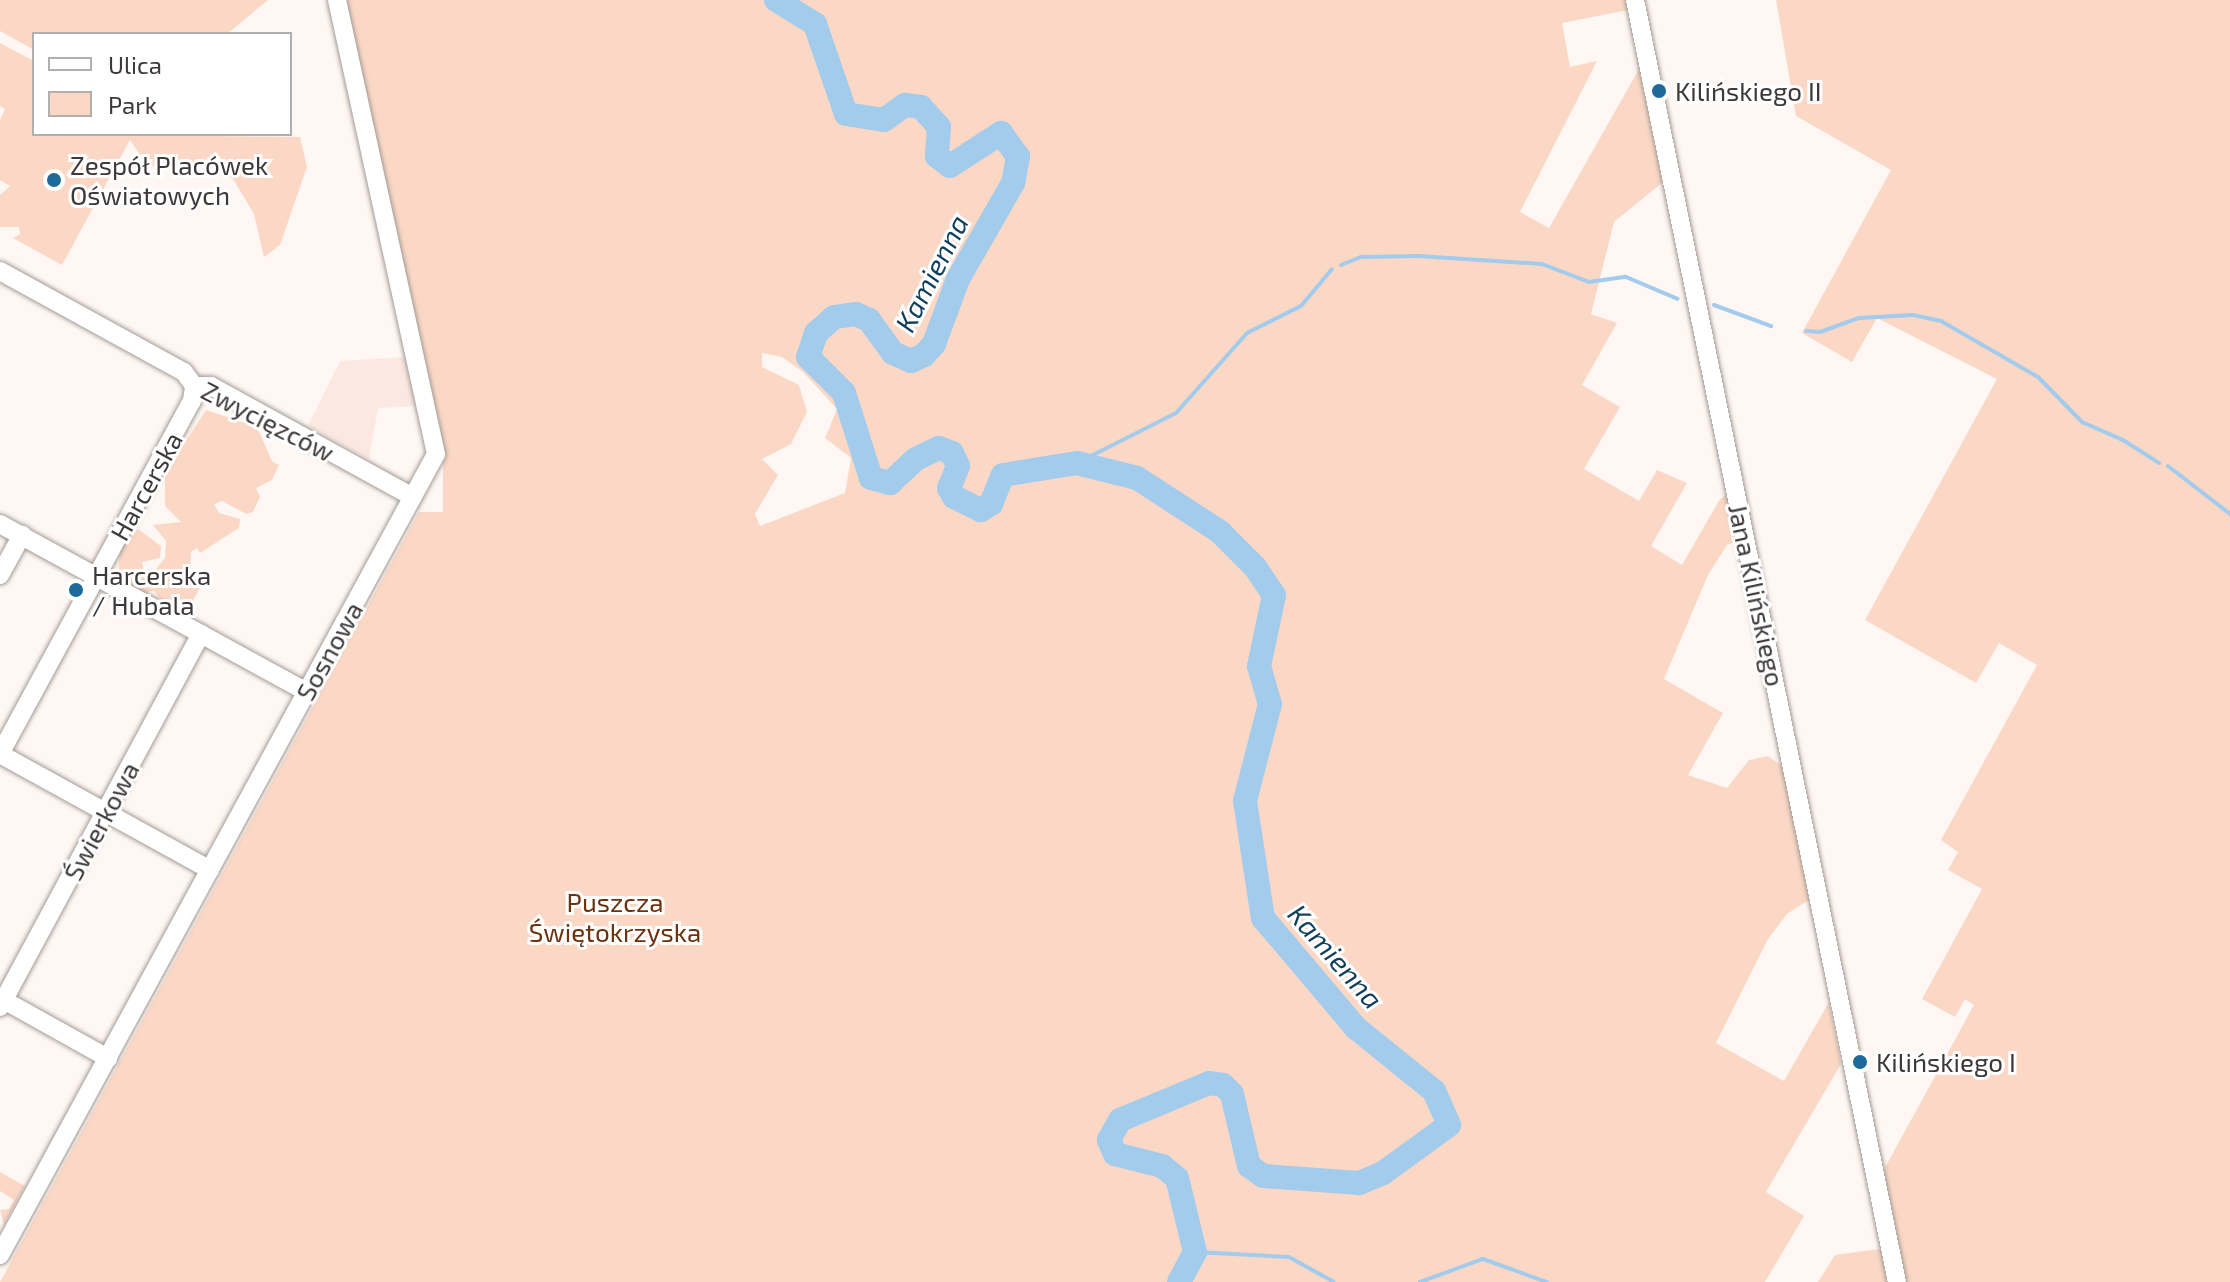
<!DOCTYPE html>
<meta charset="utf-8">
<style>
body{margin:0}
#map{position:relative;width:2230px;height:1282px;overflow:hidden;background:#fef7f3;font-family:"Exo 2",sans-serif}
div>[style]{position:absolute}
.built>*{inset:0;background:#fbe9e1}
.green>*{inset:0;background:#fbd8c6}
.stream>*{height:4px;margin:-2px;padding:0 2px;transform-origin:2px;border-radius:2px;background:#a2cbec}
.river>*{height:24px;margin:-12px;padding:0 12px;transform-origin:12px;border-radius:12px;background:#a2cbec}
.roads{filter:drop-shadow(0 0 2px #a49b96) drop-shadow(0 0 2px #a49b96)}
.minor>*{height:18px;margin:-9px;padding:0 9px;transform-origin:9px;border-radius:9px;background:#fff}
.dots>*{width:22px;height:22px;translate:-50% -50%;box-sizing:border-box;border:4px solid #fff;border-radius:50%}
span{translate:-50% -50%;white-space:nowrap;text-align:center;line-height:1.15;-webkit-text-stroke:6px #fff;paint-order:stroke}
.poi-label{font-size:26px;color:#3d3938}
.left{translate:0 -50%;text-align:left}
.street-label{font-size:26px;color:#3d3938}
.park-label{font-size:26px;color:#6b320e}
.water-label{font-size:28px;color:#0e3e5e;font-style:italic}
.legend{position:absolute;left:32px;top:32px;width:260px;height:104px;box-sizing:border-box;background:#fff;border:2px solid #b1b0af;margin:0;padding:10px 14px;list-style:none;font-size:24px;color:#3d3938}
.legend li{display:flex;align-items:center;gap:16px;height:40px}
.legend b{width:40px;border:2px solid #b1b0af}
</style>
<div id="map">
<div class="built">
<i style="clip-path:polygon(406px 357px,416px 406px,378px 408px,369px 459px,308px 426px,340px 361px)"></i>
</div>
<div class="green">
<i style="clip-path:polygon(0 0,268px 0,227px 34px,34px 34px,34px 50px,0 31px)"></i>
<i style="clip-path:polygon(evenodd,345px 0,1626px 0,1628px 10px,1562px 23px,1570px 67px,1597px 61px,1520px 212px,1549px 228px,1639px 69px,1663px 182px,1614px 222px,1591px 314px,1617px 323px,1582px 385px,1620px 407px,1584px 469px,1639px 501px,1657px 470px,1687px 483px,1651px 546px,1682px 565px,1720px 499px,1729px 493px,1738px 541px,1727px 545px,1708px 575px,1664px 679px,1723px 713px,1688px 775px,1727px 788px,1749px 760px,1768px 756px,1786px 769px,1809px 900px,1787px 914px,1768px 939px,1716px 1043px,1784px 1081px,1829px 1002px,1841px 1064px,1766px 1192px,1804px 1216px,1765px 1282px,0 1282px,419px 512px,443px 512px,443px 460px,345px 0,762px 353px,782px 357px,803px 372px,837px 409px,825px 438px,851px 458px,845px 493px,760px 526px,755px 514px,778px 475px,762px 459px,791px 444px,807px 412px,799px 385px,762px 367px,762px 353px)"></i>
<i style="clip-path:polygon(1776px 0,2230px 0,2230px 1282px,1818px 1282px,1835px 1255px,1894px 1247px,1882px 1173px,1974px 1005px,1965px 999px,1955px 1017px,1922px 999px,1982px 889px,1948px 870px,1958px 852px,1941px 840px,2037px 665px,1999px 643px,1976px 683px,1865px 620px,1997px 379px,1877px 318px,1852px 362px,1802px 333px,1891px 170px,1796px 116px)"></i>
<i style="clip-path:polygon(0 43px,34px 61px,34px 134px,300px 137px,307px 167px,280px 245px,264px 257px,254px 214px,233px 179px,208px 164px,161px 171px,144px 161px,130px 140px,62px 265px,13px 238px,20px 234px,19px 227px,0 227px,0 195px,10px 186px,0 180px,0 120px,5px 109px,0 106px)"></i>
<i style="clip-path:polygon(206px 410px,257px 427px,272px 461px,279px 465px,272px 480px,256px 488px,260px 497px,253px 512px,246px 514px,222px 501px,214px 504px,219px 513px,240px 519px,239px 528px,200px 553px,197px 548px,191px 552px,190px 576px,201px 586px,184px 617px,168px 609px,154px 591px,138px 593px,118px 579px,120px 548px,138px 529px,161px 546px,160px 558px,142px 562px,144px 571px,153px 573px,165px 558px,166px 541px,153px 525px,181px 522px,165px 506px,165px 473px)"></i>
<i style="clip-path:polygon(0 1172px,25px 1186px,4px 1225px,0 1210px,9px 1209px,14px 1200px,0 1191px)"></i>
</div>
<div class="stream">
<i style="left:1341px;top:265px;width:22px;rotate:-22deg"></i>
<i style="left:1361px;top:257px;width:57px;rotate:-1deg"></i>
<i style="left:1418px;top:256px;width:124px;rotate:3.7deg"></i>
<i style="left:1542px;top:264px;width:50px;rotate:21deg"></i>
<i style="left:1589px;top:282px;width:37px;rotate:-8deg"></i>
<i style="left:1626px;top:277px;width:56px;rotate:22.9deg"></i>
<i style="left:1714px;top:305px;width:61px;rotate:20.2deg"></i>
<i style="left:1806px;top:331px;width:14px;rotate:4deg"></i>
<i style="left:1820px;top:332px;width:41px;rotate:-19.7deg"></i>
<i style="left:1859px;top:318px;width:54px;rotate:-3.2deg"></i>
<i style="left:1913px;top:315px;width:29px;rotate:12deg"></i>
<i style="left:1941px;top:321px;width:112px;rotate:30deg"></i>
<i style="left:2038px;top:377px;width:63px;rotate:45.6deg"></i>
<i style="left:2082px;top:422px;width:45px;rotate:23.7deg"></i>
<i style="left:2123px;top:440px;width:43px;rotate:32.6deg"></i>
<i style="left:1077px;top:463px;width:111px;rotate:-26.8deg"></i>
<i style="left:1176px;top:413px;width:107px;rotate:-48.4deg"></i>
<i style="left:1247px;top:333px;width:60px;rotate:-26.6deg"></i>
<i style="left:1301px;top:306px;width:48px;rotate:-50deg"></i>
<i style="left:2168px;top:466px;width:78px;rotate:37.7deg"></i>
<i style="left:1195px;top:1252px;width:94px;rotate:3deg"></i>
<i style="left:1289px;top:1257px;width:51px;rotate:29.1deg"></i>
<i style="left:1420px;top:1282px;width:67px;rotate:-20.1deg"></i>
<i style="left:1483px;top:1259px;width:68px;rotate:19.8deg"></i>
</div>
<div class="river">
<i style="left:776px;top:0;width:46px;rotate:31.6deg"></i>
<i style="left:815px;top:24px;width:95px;rotate:71deg"></i>
<i style="left:846px;top:114px;width:38px;rotate:9deg"></i>
<i style="left:884px;top:120px;width:26px;rotate:-36deg"></i>
<i style="left:905px;top:105px;width:16px;rotate:7deg"></i>
<i style="left:921px;top:107px;width:27px;rotate:48deg"></i>
<i style="left:939px;top:127px;width:29px;rotate:94deg"></i>
<i style="left:937px;top:156px;width:16px;rotate:38deg"></i>
<i style="left:950px;top:166px;width:61px;rotate:-32.9deg"></i>
<i style="left:1001px;top:133px;width:29px;rotate:54deg"></i>
<i style="left:1018px;top:156px;width:27px;rotate:100deg"></i>
<i style="left:1013px;top:183px;width:111px;rotate:119.8deg"></i>
<i style="left:958px;top:279px;width:69px;rotate:110.3deg"></i>
<i style="left:934px;top:344px;width:15px;rotate:132deg"></i>
<i style="left:924px;top:355px;width:14px;rotate:155deg"></i>
<i style="left:911px;top:361px;width:20px;rotate:-156deg"></i>
<i style="left:893px;top:353px;width:41px;rotate:-126deg"></i>
<i style="left:869px;top:320px;width:14px;rotate:-155deg"></i>
<i style="left:856px;top:314px;width:22px;rotate:172deg"></i>
<i style="left:834px;top:317px;width:24px;rotate:138deg"></i>
<i style="left:816px;top:333px;width:25px;rotate:108deg"></i>
<i style="left:808px;top:357px;width:51px;rotate:45deg"></i>
<i style="left:844px;top:393px;width:89px;rotate:72.4deg"></i>
<i style="left:871px;top:478px;width:20px;rotate:15deg"></i>
<i style="left:890px;top:483px;width:35px;rotate:-43deg"></i>
<i style="left:916px;top:459px;width:25px;rotate:-26deg"></i>
<i style="left:939px;top:448px;width:14px;rotate:21deg"></i>
<i style="left:952px;top:453px;width:14px;rotate:65deg"></i>
<i style="left:958px;top:466px;width:24px;rotate:112deg"></i>
<i style="left:949px;top:488px;width:10px;rotate:61deg"></i>
<i style="left:954px;top:497px;width:30px;rotate:26deg"></i>
<i style="left:981px;top:510px;width:12px;rotate:-31deg"></i>
<i style="left:991px;top:504px;width:31px;rotate:-68deg"></i>
<i style="left:1003px;top:475px;width:75px;rotate:-9.2deg"></i>
<i style="left:1077px;top:463px;width:62px;rotate:14deg"></i>
<i style="left:1137px;top:478px;width:99px;rotate:33deg"></i>
<i style="left:1220px;top:532px;width:49px;rotate:45deg"></i>
<i style="left:1255px;top:567px;width:34px;rotate:56deg"></i>
<i style="left:1274px;top:595px;width:73px;rotate:101.9deg"></i>
<i style="left:1259px;top:666px;width:40px;rotate:74deg"></i>
<i style="left:1270px;top:704px;width:100px;rotate:104.5deg"></i>
<i style="left:1245px;top:801px;width:118px;rotate:81.3deg"></i>
<i style="left:1263px;top:918px;width:144px;rotate:49.8deg"></i>
<i style="left:1356px;top:1028px;width:100px;rotate:38.9deg"></i>
<i style="left:1434px;top:1091px;width:37px;rotate:66deg"></i>
<i style="left:1449px;top:1125px;width:82px;rotate:144deg"></i>
<i style="left:1383px;top:1173px;width:26px;rotate:157deg"></i>
<i style="left:1359px;top:1183px;width:96px;rotate:-175.8deg"></i>
<i style="left:1263px;top:1176px;width:17px;rotate:-144deg"></i>
<i style="left:1249px;top:1166px;width:74px;rotate:-103.3deg"></i>
<i style="left:1232px;top:1094px;width:13px;rotate:-135deg"></i>
<i style="left:1223px;top:1085px;width:14px;rotate:-172deg"></i>
<i style="left:1209px;top:1083px;width:96px;rotate:157.4deg"></i>
<i style="left:1120px;top:1120px;width:23px;rotate:119deg"></i>
<i style="left:1109px;top:1140px;width:15px;rotate:67deg"></i>
<i style="left:1115px;top:1154px;width:49px;rotate:14.3deg"></i>
<i style="left:1162px;top:1166px;width:19px;rotate:39deg"></i>
<i style="left:1177px;top:1178px;width:76px;rotate:76.3deg"></i>
<i style="left:1195px;top:1252px;width:34px;rotate:118deg"></i>
</div>
<div class="roads">
<div class="minor">
<i style="left:1635px;top:0;width:1308px;rotate:78.45deg"></i>
<i style="left:0;top:271px;width:210px;rotate:28.8deg"></i>
<i style="left:184px;top:372px;width:17px;rotate:54deg"></i>
<i style="left:194px;top:386px;width:17px"></i>
<i style="left:211px;top:386px;width:230px;rotate:28.8deg"></i>
<i style="left:0;top:524px;width:350px;rotate:28.7deg"></i>
<i style="left:0;top:575px;width:46px;rotate:-61.2deg"></i>
<i style="left:0;top:754px;width:402px;rotate:-61.5deg"></i>
<i style="left:192px;top:401px;width:15px;rotate:-82deg"></i>
<i style="left:0;top:754px;width:240px;rotate:28.9deg"></i>
<i style="left:0;top:998px;width:124px;rotate:29.1deg"></i>
<i style="left:0;top:1007px;width:424px;rotate:-61.7deg"></i>
<i style="left:0;top:1255px;width:912px;rotate:-61.44deg"></i>
<i style="left:436px;top:454px;width:465px;rotate:-102.3deg"></i>
</div>
</div>
<div class="dots">
<i style="left:1659px;top:91px;background:#1c6a9c"></i>
<i style="left:54px;top:180px;background:#1c6a9c"></i>
<i style="left:76px;top:590px;background:#1c6a9c"></i>
<i style="left:1860px;top:1062px;background:#1c6a9c"></i>
</div>
<div class="poi-label">
<span class="left" style="left:1675px;top:91px">Kilińskiego II</span>
<span class="left" style="left:70px;top:180px">Zespół Placówek<br>Oświatowych</span>
<span class="left" style="left:92px;top:590px">Harcerska<br>/ Hubala</span>
<span class="left" style="left:1876px;top:1062px">Kilińskiego I</span>
</div>
<div class="street-label">
<span style="left:268px;top:421px;rotate:27deg">Zwycięzców</span>
<span style="left:146px;top:486px;rotate:-61deg">Harcerska</span>
<span style="left:1757px;top:595px;rotate:78deg">Jana Kilińskiego</span>
<span style="left:329px;top:651px;rotate:-61deg">Sosnowa</span>
<span style="left:101px;top:821px;rotate:-62deg">Świerkowa</span>
</div>
<div class="park-label">
<span style="left:615px;top:917px">Puszcza<br>Świętokrzyska</span>
</div>
<div class="water-label">
<span style="left:931px;top:273px;rotate:-63deg">Kamienna</span>
<span style="left:1336px;top:956px;rotate:49deg">Kamienna</span>
</div>
<ul class="legend">
<li><b style="height:10px;background:#fff"></b>Ulica</li>
<li><b style="height:22px;background:#fbd8c6"></b>Park</li>
</ul>
</div>
